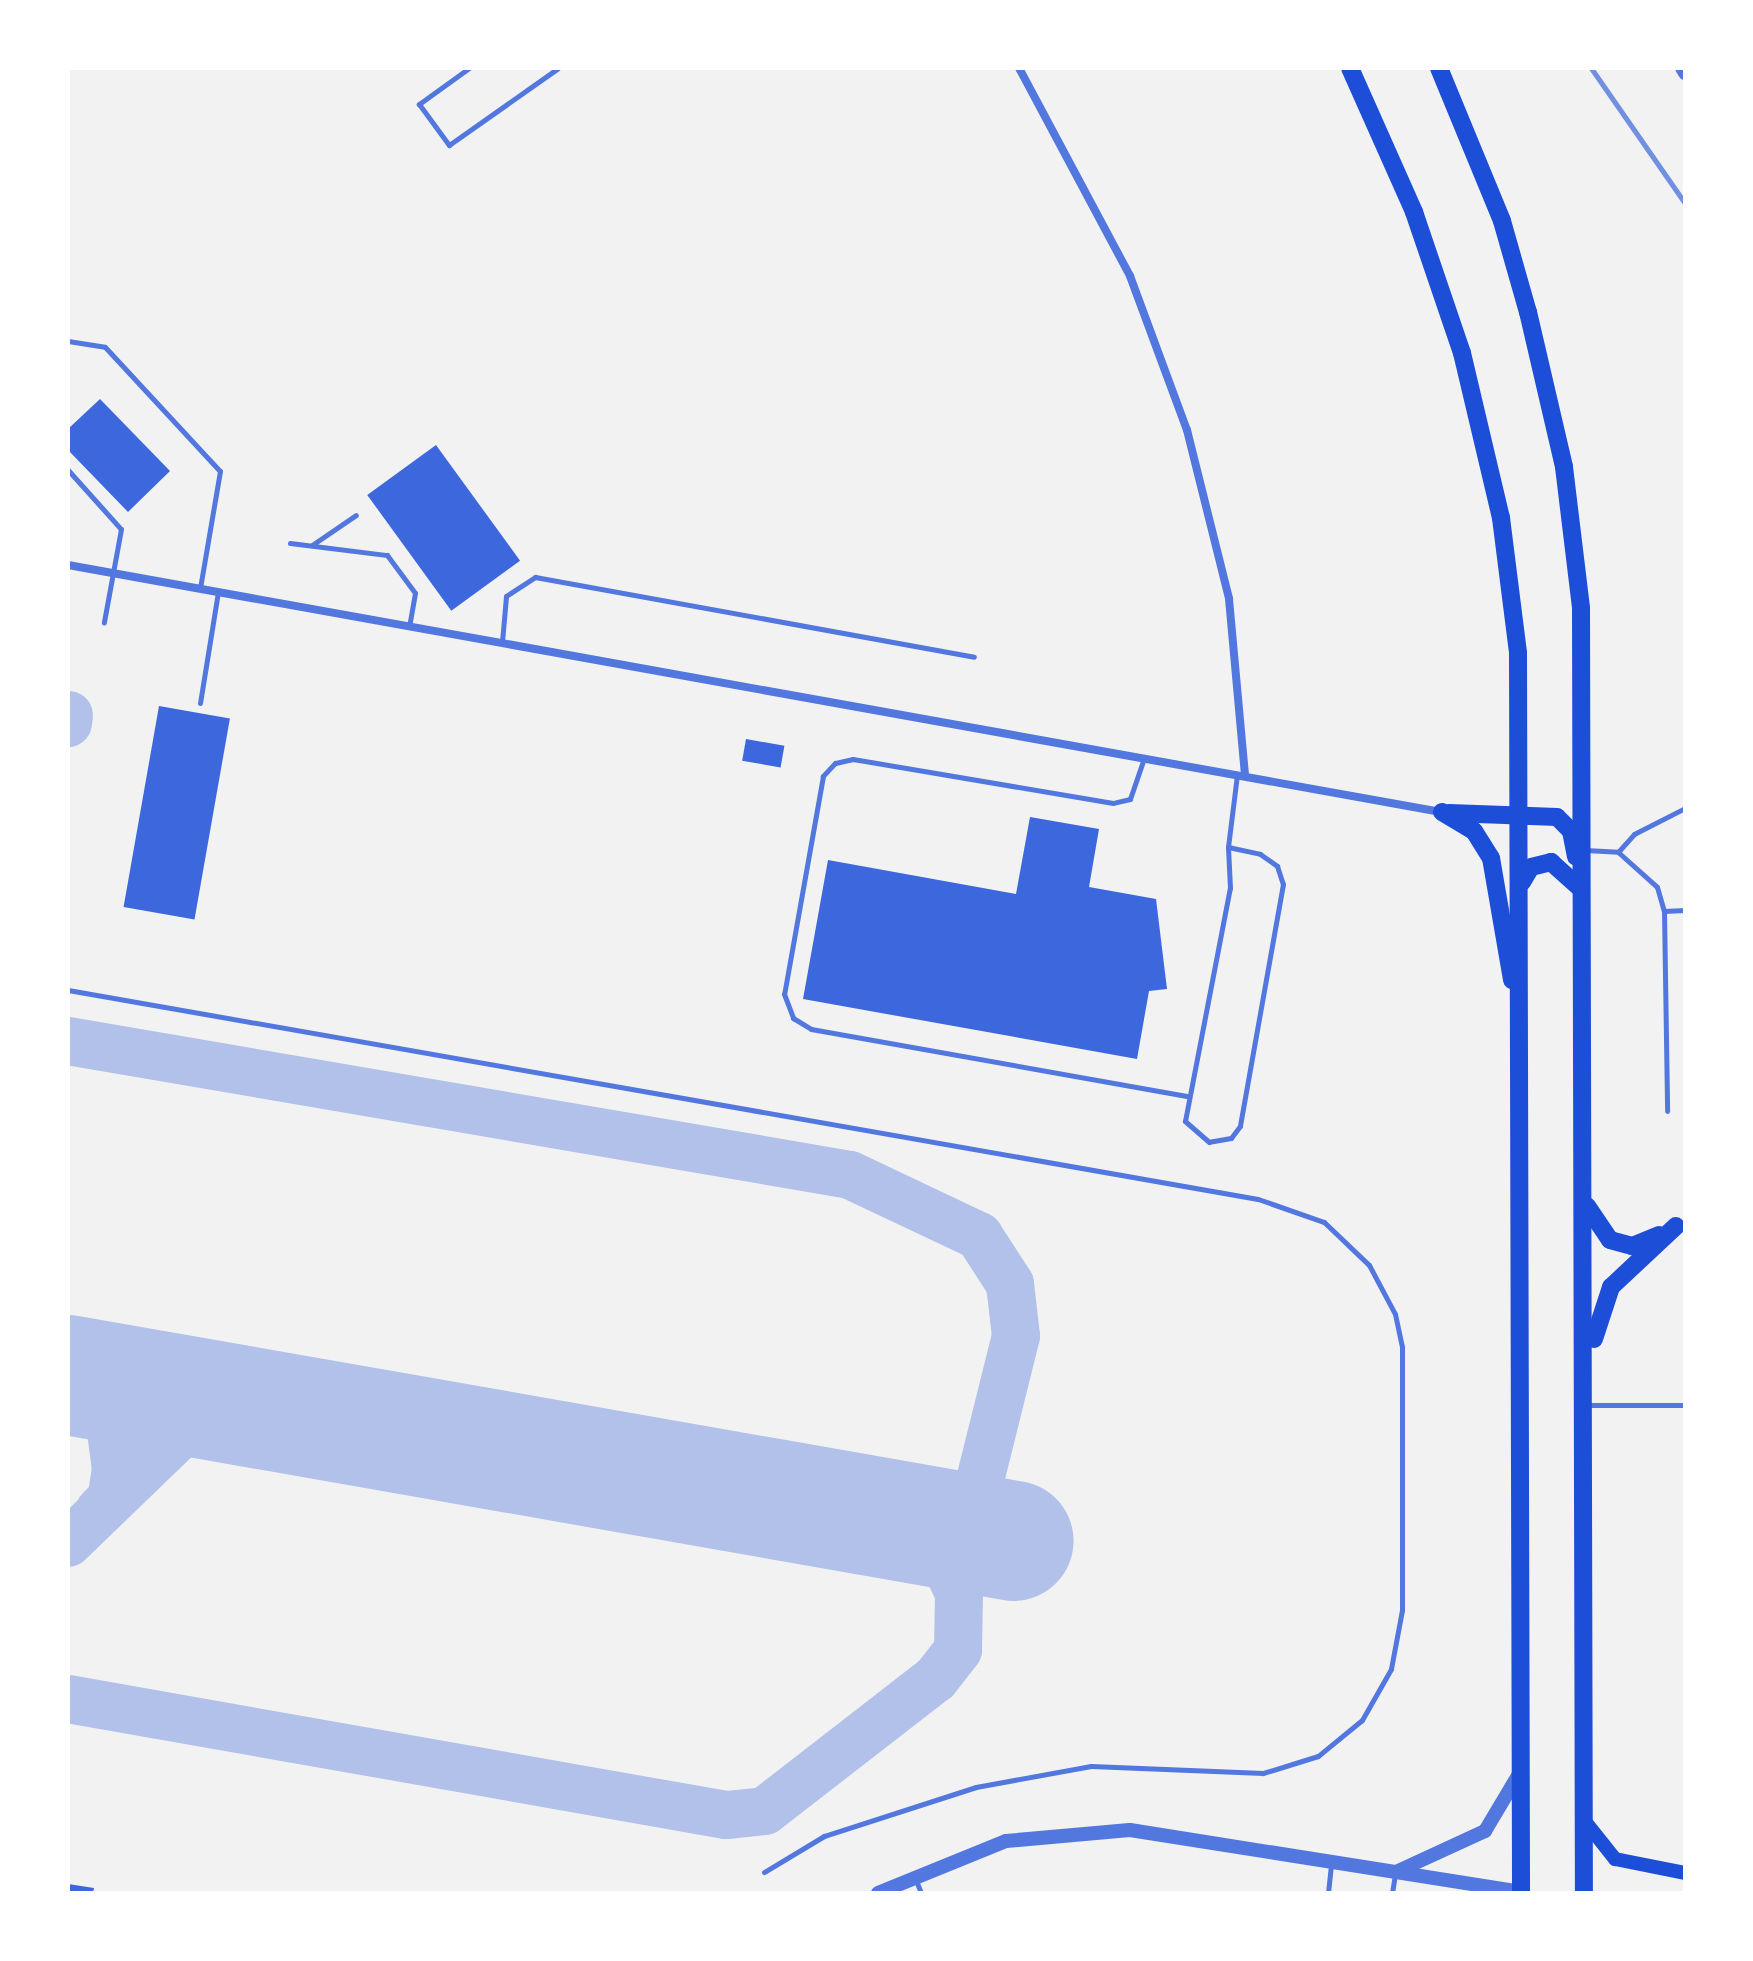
<!DOCTYPE html>
<style>
body{margin:0}
#map{position:relative;width:1753px;height:1961px;overflow:hidden;background:#f2f2f2;font-family:"Zilla Slab",serif}
div>[style]{position:absolute}
.taxiway>*{height:48px;margin:-24px;padding:0 24px;transform-origin:24px;border-radius:24px;background:#b2c1ea}
.runway>*{height:120px;margin:-60px;padding:0 60px;transform-origin:60px;border-radius:60px;background:#b2c1ea}
.building>*{inset:0;background:#3d67dc;transform-origin:0 0}
.service>*{height:5px;margin:-2.5px;padding:0 2.5px;transform-origin:2.5px;border-radius:2.5px;background:#5277de}
.minor>*{height:8px;margin:-4px;padding:0 4px;transform-origin:4px;border-radius:4px;background:#5277de}
.tertiary>*{height:14px;margin:-7px;padding:0 7px;transform-origin:7px;border-radius:7px;background:#5277de}
.secondary>*{height:14px;margin:-7px;padding:0 7px;transform-origin:7px;border-radius:7px;background:#1d4ed8}
.trunk>*{height:18px;margin:-9px;padding:0 9px;transform-origin:9px;border-radius:9px;background:#1d4ed8}
.rail>*{height:5px;margin:-2.5px;padding:0 2.5px;transform-origin:2.5px;border-radius:2.5px;background:#7290e2}
span{translate:-50% -50%;white-space:nowrap;text-align:center;line-height:1.15;-webkit-text-stroke:7px #fff;paint-order:stroke}
.frame{position:absolute;inset:0;border:70px solid #fff;pointer-events:none}
</style>
<div id="map">
<div class="taxiway">
<i style="left:68px;top:723px;width:8px;rotate:-83deg"></i>
<i style="left:68px;top:1041px;width:793px;rotate:9.72deg"></i>
<i style="left:850px;top:1175px;width:143px;rotate:25.3deg"></i>
<i style="left:979px;top:1236px;width:57px;rotate:57.1deg"></i>
<i style="left:1010px;top:1284px;width:52px;rotate:83.4deg"></i>
<i style="left:1016px;top:1336px;width:157px;rotate:104deg"></i>
<i style="left:978px;top:1488px;width:64px;rotate:143.3deg"></i>
<i style="left:927px;top:1526px;width:74px;rotate:64.5deg"></i>
<i style="left:959px;top:1593px;width:57px;rotate:91deg"></i>
<i style="left:958px;top:1650px;width:37px;rotate:128deg"></i>
<i style="left:935px;top:1679px;width:215px;rotate:142.2deg"></i>
<i style="left:765px;top:1811px;width:39px;rotate:174deg"></i>
<i style="left:726px;top:1815px;width:668px;rotate:-170deg"></i>
<i style="left:68px;top:1379px;width:55px;rotate:42.1deg"></i>
<i style="left:109px;top:1416px;width:53px;rotate:82.5deg"></i>
<i style="left:116px;top:1469px;width:30px;rotate:99deg"></i>
<i style="left:111px;top:1499px;width:16px;rotate:135deg"></i>
<i style="left:68px;top:1543px;width:158px;rotate:-44deg"></i>
<i style="left:182px;top:1433px;width:39px;rotate:-26deg"></i>
<i style="left:217px;top:1416px;width:48px;rotate:-8.5deg"></i>
</div>
<div class="runway">
<i style="left:68px;top:1375px;width:960px;rotate:9.95deg"></i>
</div>
<div class="building">
<i style="clip-path:polygon(100px 399px,170px 471px,128px 512px,68px 450px,68px 429px)"></i>
<i style="left:436px;top:445px;width:143px;height:85px;rotate:54deg"></i>
<i style="left:159px;top:706px;width:72px;height:204px;rotate:10deg"></i>
<i style="left:746px;top:739px;width:39px;height:22px;rotate:10deg"></i>
<i style="clip-path:polygon(1030px 817px,1099px 829px,1089px 887px,1156px 899px,1167px 989px,1149px 991px,1137px 1059px,803px 999px,828px 860px,1016px 894px)"></i>
<i style="clip-path:polygon(68px 1884px,94px 1888px,93px 1893px,68px 1893px)"></i>
</div>
<div class="service">
<i style="left:469px;top:68px;width:62px;rotate:144.2deg"></i>
<i style="left:419px;top:104px;width:51px;rotate:53.8deg"></i>
<i style="left:449px;top:145px;width:133px;rotate:-35.2deg"></i>
<i style="left:68px;top:341px;width:37px;rotate:9deg"></i>
<i style="left:105px;top:347px;width:169px;rotate:47.2deg"></i>
<i style="left:220px;top:471px;width:119px;rotate:99.7deg"></i>
<i style="left:68px;top:470px;width:79px;rotate:48.1deg"></i>
<i style="left:121px;top:529px;width:95px;rotate:100.4deg"></i>
<i style="left:290px;top:543px;width:98px;rotate:7.1deg"></i>
<i style="left:387px;top:555px;width:47px;rotate:53.6deg"></i>
<i style="left:415px;top:593px;width:34px;rotate:100deg"></i>
<i style="left:312px;top:545px;width:53px;rotate:-34.3deg"></i>
<i style="left:502px;top:642px;width:46px;rotate:-85deg"></i>
<i style="left:506px;top:596px;width:35px;rotate:-33deg"></i>
<i style="left:535px;top:577px;width:446px;rotate:10.3deg"></i>
<i style="left:200px;top:703px;width:112px;rotate:-80.8deg"></i>
<i style="left:1144px;top:758px;width:43px;rotate:108.9deg"></i>
<i style="left:1130px;top:799px;width:17px;rotate:167deg"></i>
<i style="left:1113px;top:803px;width:264px;rotate:-170.4deg"></i>
<i style="left:853px;top:759px;width:18px;rotate:167deg"></i>
<i style="left:835px;top:763px;width:18px;rotate:133deg"></i>
<i style="left:823px;top:776px;width:221px;rotate:100.1deg"></i>
<i style="left:784px;top:994px;width:26px;rotate:69deg"></i>
<i style="left:793px;top:1018px;width:21px;rotate:31deg"></i>
<i style="left:811px;top:1029px;width:383px;rotate:10.1deg"></i>
<i style="left:1228px;top:847px;width:33px;rotate:12deg"></i>
<i style="left:1260px;top:854px;width:21px;rotate:35deg"></i>
<i style="left:1277px;top:866px;width:19px;rotate:72deg"></i>
<i style="left:1283px;top:884px;width:246px;rotate:100.1deg"></i>
<i style="left:1240px;top:1126px;width:15px;rotate:127deg"></i>
<i style="left:1231px;top:1138px;width:22px;rotate:170deg"></i>
<i style="left:1209px;top:1142px;width:32px;rotate:-139deg"></i>
<i style="left:1185px;top:1121px;width:237px;rotate:-79.1deg"></i>
<i style="left:1230px;top:888px;width:41px;rotate:-92.8deg"></i>
<i style="left:1228px;top:847px;width:73px;rotate:-82.9deg"></i>
<i style="left:1585px;top:850px;width:33px;rotate:3deg"></i>
<i style="left:1618px;top:852px;width:52px;rotate:41.9deg"></i>
<i style="left:1657px;top:887px;width:25px;rotate:74deg"></i>
<i style="left:1664px;top:911px;width:21px;rotate:-3deg"></i>
<i style="left:1618px;top:852px;width:24px;rotate:-48deg"></i>
<i style="left:1634px;top:834px;width:57px;rotate:-27deg"></i>
<i style="left:1664px;top:911px;width:200px;rotate:89.1deg"></i>
<i style="left:68px;top:990px;width:1208px;rotate:9.96deg"></i>
<i style="left:1258px;top:1199px;width:70px;rotate:19.2deg"></i>
<i style="left:1324px;top:1222px;width:62px;rotate:43.7deg"></i>
<i style="left:1369px;top:1265px;width:55px;rotate:62deg"></i>
<i style="left:1395px;top:1314px;width:34px;rotate:78deg"></i>
<i style="left:1402px;top:1347px;width:263px;rotate:90deg"></i>
<i style="left:1402px;top:1610px;width:60px;rotate:100.6deg"></i>
<i style="left:1391px;top:1669px;width:59px;rotate:119.6deg"></i>
<i style="left:1362px;top:1720px;width:57px;rotate:140.7deg"></i>
<i style="left:1318px;top:1756px;width:58px;rotate:162.8deg"></i>
<i style="left:1263px;top:1773px;width:172px;rotate:-177.7deg"></i>
<i style="left:1091px;top:1766px;width:117px;rotate:169.7deg"></i>
<i style="left:976px;top:1787px;width:160px;rotate:162.1deg"></i>
<i style="left:824px;top:1836px;width:70px;rotate:149deg"></i>
<i style="left:1587px;top:1405px;width:98px"></i>
<i style="left:915px;top:1878px;width:16px;rotate:68deg"></i>
<i style="left:1328px;top:1893px;width:27px;rotate:-84deg"></i>
<i style="left:1392px;top:1893px;width:20px;rotate:-81deg"></i>
</div>
<div class="minor">
<i style="left:1019px;top:68px;width:236px;rotate:61.9deg"></i>
<i style="left:1130px;top:276px;width:164px;rotate:69.7deg"></i>
<i style="left:1187px;top:430px;width:174px;rotate:76deg"></i>
<i style="left:1229px;top:599px;width:177px;rotate:84.8deg"></i>
<i style="left:68px;top:565px;width:1395px;rotate:10.2deg"></i>
</div>
<div class="tertiary">
<i style="left:1682px;top:68px;width:6px;rotate:59deg"></i>
<i style="left:1398px;top:1871px;width:96px;rotate:-24.7deg"></i>
<i style="left:1485px;top:1831px;width:66px;rotate:-59.2deg"></i>
<i style="left:878px;top:1893px;width:138px;rotate:-22.1deg"></i>
<i style="left:1006px;top:1841px;width:124px;rotate:-5.1deg"></i>
<i style="left:1130px;top:1830px;width:396px;rotate:9deg"></i>
</div>
<div class="secondary">
<i style="left:1584px;top:1820px;width:50px;rotate:51.5deg"></i>
<i style="left:1615px;top:1859px;width:71px;rotate:11.3deg"></i>
</div>
<div class="trunk">
<i style="left:1350px;top:68px;width:158px;rotate:66deg"></i>
<i style="left:1414px;top:212px;width:149px;rotate:71.2deg"></i>
<i style="left:1462px;top:353px;width:170px;rotate:76.7deg"></i>
<i style="left:1501px;top:518px;width:136px;rotate:82.8deg"></i>
<i style="left:1518px;top:653px;width:1240px;rotate:89.86deg"></i>
<i style="left:1439px;top:68px;width:165px;rotate:67.6deg"></i>
<i style="left:1502px;top:221px;width:95px;rotate:74.1deg"></i>
<i style="left:1528px;top:312px;width:159px;rotate:76.9deg"></i>
<i style="left:1564px;top:467px;width:142px;rotate:83.1deg"></i>
<i style="left:1581px;top:608px;width:1285px;rotate:89.87deg"></i>
<i style="left:1442px;top:812px;width:37px;rotate:31deg"></i>
<i style="left:1474px;top:831px;width:32px;rotate:58deg"></i>
<i style="left:1491px;top:858px;width:124px;rotate:80.2deg"></i>
<i style="left:1449px;top:813px;width:108px;rotate:2.1deg"></i>
<i style="left:1557px;top:817px;width:20px;rotate:45deg"></i>
<i style="left:1571px;top:831px;width:26px;rotate:79deg"></i>
<i style="left:1522px;top:882px;width:17px;rotate:-59deg"></i>
<i style="left:1531px;top:867px;width:21px;rotate:-14deg"></i>
<i style="left:1551px;top:862px;width:38px;rotate:42deg"></i>
<i style="left:1587px;top:1206px;width:41px;rotate:55.9deg"></i>
<i style="left:1610px;top:1240px;width:23px;rotate:15deg"></i>
<i style="left:1632px;top:1246px;width:29px;rotate:-22deg"></i>
<i style="left:1594px;top:1339px;width:55px;rotate:-71.9deg"></i>
<i style="left:1611px;top:1287px;width:89px;rotate:-43.2deg"></i>
</div>
<div class="rail">
<i style="left:1591px;top:68px;width:165px;rotate:55.2deg"></i>
</div>
<div class="frame"></div>
</div>
